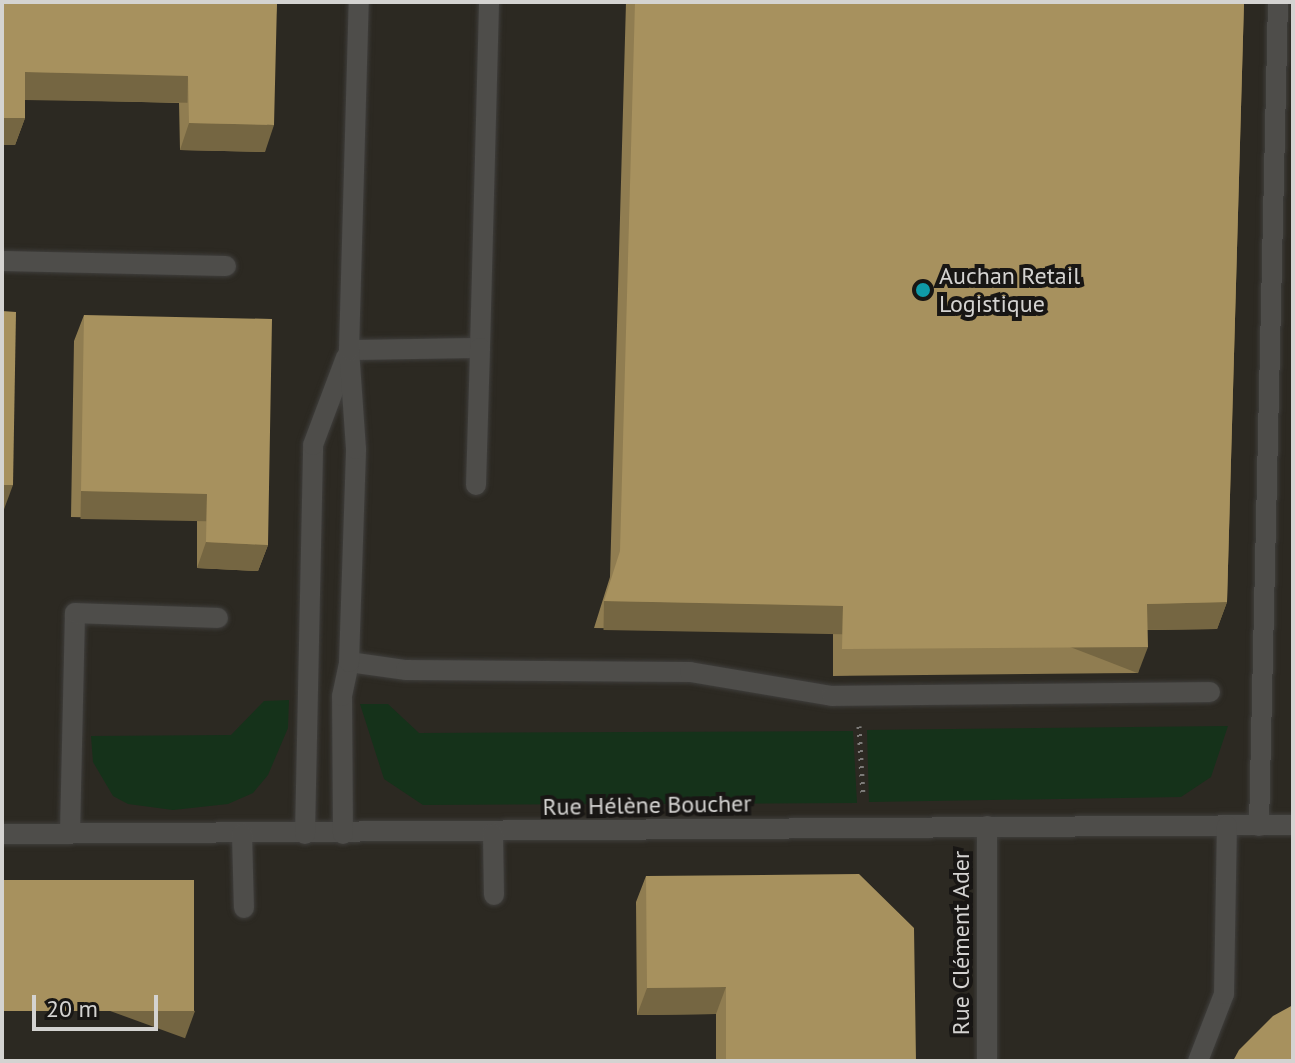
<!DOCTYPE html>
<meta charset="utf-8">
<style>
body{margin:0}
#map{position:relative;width:1295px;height:1063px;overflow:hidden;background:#21201d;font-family:"PT Sans",sans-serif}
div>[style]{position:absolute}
.built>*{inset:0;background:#2c2922;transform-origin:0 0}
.green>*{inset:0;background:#15321a}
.path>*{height:5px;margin-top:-2.5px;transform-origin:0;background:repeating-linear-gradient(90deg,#7c7b78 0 2px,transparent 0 8px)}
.roads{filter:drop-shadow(0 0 2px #3f3e3c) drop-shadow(0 0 2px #3f3e3c)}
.minor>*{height:20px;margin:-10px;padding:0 10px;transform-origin:10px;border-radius:10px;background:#4e4d4a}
.wall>*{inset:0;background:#907d51}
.shaded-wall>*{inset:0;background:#756642;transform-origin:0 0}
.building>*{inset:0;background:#a7915e;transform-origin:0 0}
.dots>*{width:22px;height:22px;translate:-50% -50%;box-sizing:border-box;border:4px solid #181614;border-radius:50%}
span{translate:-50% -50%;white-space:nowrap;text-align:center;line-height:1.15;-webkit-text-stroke:8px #181614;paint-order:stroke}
.poi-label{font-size:24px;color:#d4d3d1}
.left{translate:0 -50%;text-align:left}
.street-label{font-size:24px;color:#d4d3d1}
.frame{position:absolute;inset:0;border:4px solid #d4d3d1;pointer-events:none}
.scale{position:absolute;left:32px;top:995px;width:126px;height:36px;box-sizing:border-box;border:4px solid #d4d3d1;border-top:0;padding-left:10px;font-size:24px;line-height:28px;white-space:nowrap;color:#d4d3d1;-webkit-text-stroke:6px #181614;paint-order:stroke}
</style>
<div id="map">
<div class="built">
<i style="left:2px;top:2px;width:1291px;height:1059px"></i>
</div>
<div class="green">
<i style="clip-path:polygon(289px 700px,288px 728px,268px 775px,253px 793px,228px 804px,173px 810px,128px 804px,113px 796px,93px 762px,91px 736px,231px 735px,264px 701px)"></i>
<i style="clip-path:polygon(360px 704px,388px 704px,419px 733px,853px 731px,857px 803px,423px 805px,384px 779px)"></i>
<i style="clip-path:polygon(1228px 726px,1211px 777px,1181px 797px,869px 802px,867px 730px)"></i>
</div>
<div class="path">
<i style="left:859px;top:726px;width:70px;rotate:86.7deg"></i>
</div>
<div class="roads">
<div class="minor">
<i style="left:2px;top:261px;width:224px;rotate:1.3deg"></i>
<i style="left:349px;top:350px;width:131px;rotate:-0.9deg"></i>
<i style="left:480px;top:348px;width:346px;rotate:-88.5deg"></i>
<i style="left:476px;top:485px;width:137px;rotate:-88.3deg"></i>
<i style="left:349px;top:662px;width:58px;rotate:8deg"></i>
<i style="left:406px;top:670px;width:284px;rotate:0.4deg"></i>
<i style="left:690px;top:672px;width:144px;rotate:9.6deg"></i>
<i style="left:832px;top:696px;width:378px;rotate:-0.6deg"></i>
<i style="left:1259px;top:826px;width:824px;rotate:-88.68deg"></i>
<i style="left:70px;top:833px;width:220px;rotate:-88.7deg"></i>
<i style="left:75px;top:613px;width:143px;rotate:2deg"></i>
<i style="left:2px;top:834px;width:1291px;rotate:-0.4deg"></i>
<i style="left:242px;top:834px;width:74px;rotate:88.5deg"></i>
<i style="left:305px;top:834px;width:389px;rotate:-88.8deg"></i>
<i style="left:313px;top:445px;width:94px;rotate:-69.4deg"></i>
<i style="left:343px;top:834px;width:138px;rotate:-90.4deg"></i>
<i style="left:342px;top:696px;width:35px;rotate:-78deg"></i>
<i style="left:349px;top:662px;width:213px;rotate:-88.1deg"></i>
<i style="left:356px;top:449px;width:99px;rotate:-94deg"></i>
<i style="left:349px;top:350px;width:348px;rotate:-88.4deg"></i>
<i style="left:493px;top:834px;width:61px;rotate:89.1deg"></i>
<i style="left:987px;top:1061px;width:235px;rotate:-90deg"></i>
<i style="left:1198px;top:1061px;width:72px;rotate:-68.8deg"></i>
<i style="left:1224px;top:994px;width:168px;rotate:-89deg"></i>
</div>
</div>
<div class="wall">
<i style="clip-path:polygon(2px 2px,277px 2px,265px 152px,180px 150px,179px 103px,25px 99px,25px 118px,15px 145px)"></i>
<i style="clip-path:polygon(626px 2px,1244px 2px,1227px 602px,1217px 629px,1147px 630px,1138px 673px,833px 676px,833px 632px,594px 628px,610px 577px)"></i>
<i style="clip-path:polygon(84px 315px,268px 545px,258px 571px,197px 568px,197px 520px,71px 517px,74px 341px)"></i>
<i style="clip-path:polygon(646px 876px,916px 1061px,716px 1061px,716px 1014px,637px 1015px,636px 902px)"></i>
</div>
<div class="shaded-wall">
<i style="left:25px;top:72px;width:163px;height:28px;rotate:1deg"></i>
<i style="clip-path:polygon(2px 118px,25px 118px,15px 145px,2px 145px)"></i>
<i style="clip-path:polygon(189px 123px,274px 125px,265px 152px,180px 150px)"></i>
<i style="clip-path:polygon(2px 485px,13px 485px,3px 512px,2px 512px)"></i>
<i style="left:81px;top:491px;width:126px;height:28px;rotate:1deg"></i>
<i style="clip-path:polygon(206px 542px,268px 545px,258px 571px,197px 568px)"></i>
<i style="left:604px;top:601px;width:239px;height:29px;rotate:1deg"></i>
<i style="clip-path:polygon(1227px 602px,1217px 629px,1137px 630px,1147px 604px)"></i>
<i style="left:1148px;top:647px;width:28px;height:306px;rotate:111deg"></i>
<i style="clip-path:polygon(726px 987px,716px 1014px,637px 1015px,647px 988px)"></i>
<i style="left:195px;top:1011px;width:29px;height:193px;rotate:110deg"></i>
</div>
<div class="building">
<i style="clip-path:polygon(2px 2px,277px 2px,274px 125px,189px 123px,188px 76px,25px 72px,25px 118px,2px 118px)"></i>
<i style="clip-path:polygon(635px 2px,1244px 2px,1227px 602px,1147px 604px,1148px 647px,842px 649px,843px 606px,604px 601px,620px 551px)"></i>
<i style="clip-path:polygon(2px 311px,16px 312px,13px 485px,2px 485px)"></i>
<i style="clip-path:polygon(84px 315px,272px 319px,268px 545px,206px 542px,207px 494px,81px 491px)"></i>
<i style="clip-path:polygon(859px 874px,914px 928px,916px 1061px,726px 1061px,726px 987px,647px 988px,646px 876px)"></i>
<i style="left:194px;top:880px;width:131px;height:192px;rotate:90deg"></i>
<i style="clip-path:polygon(1293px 1005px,1293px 1061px,1233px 1061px,1239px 1050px,1273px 1016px)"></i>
</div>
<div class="dots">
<i style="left:923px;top:290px;background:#0f9aa8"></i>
</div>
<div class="poi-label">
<span class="left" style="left:939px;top:290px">Auchan Retail<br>Logistique</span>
</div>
<div class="street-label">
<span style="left:647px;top:805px;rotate:-1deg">Rue Hélène Boucher</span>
<span style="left:961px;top:943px;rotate:-90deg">Rue Clément Ader</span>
</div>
<div class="frame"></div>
<div class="scale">20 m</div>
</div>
